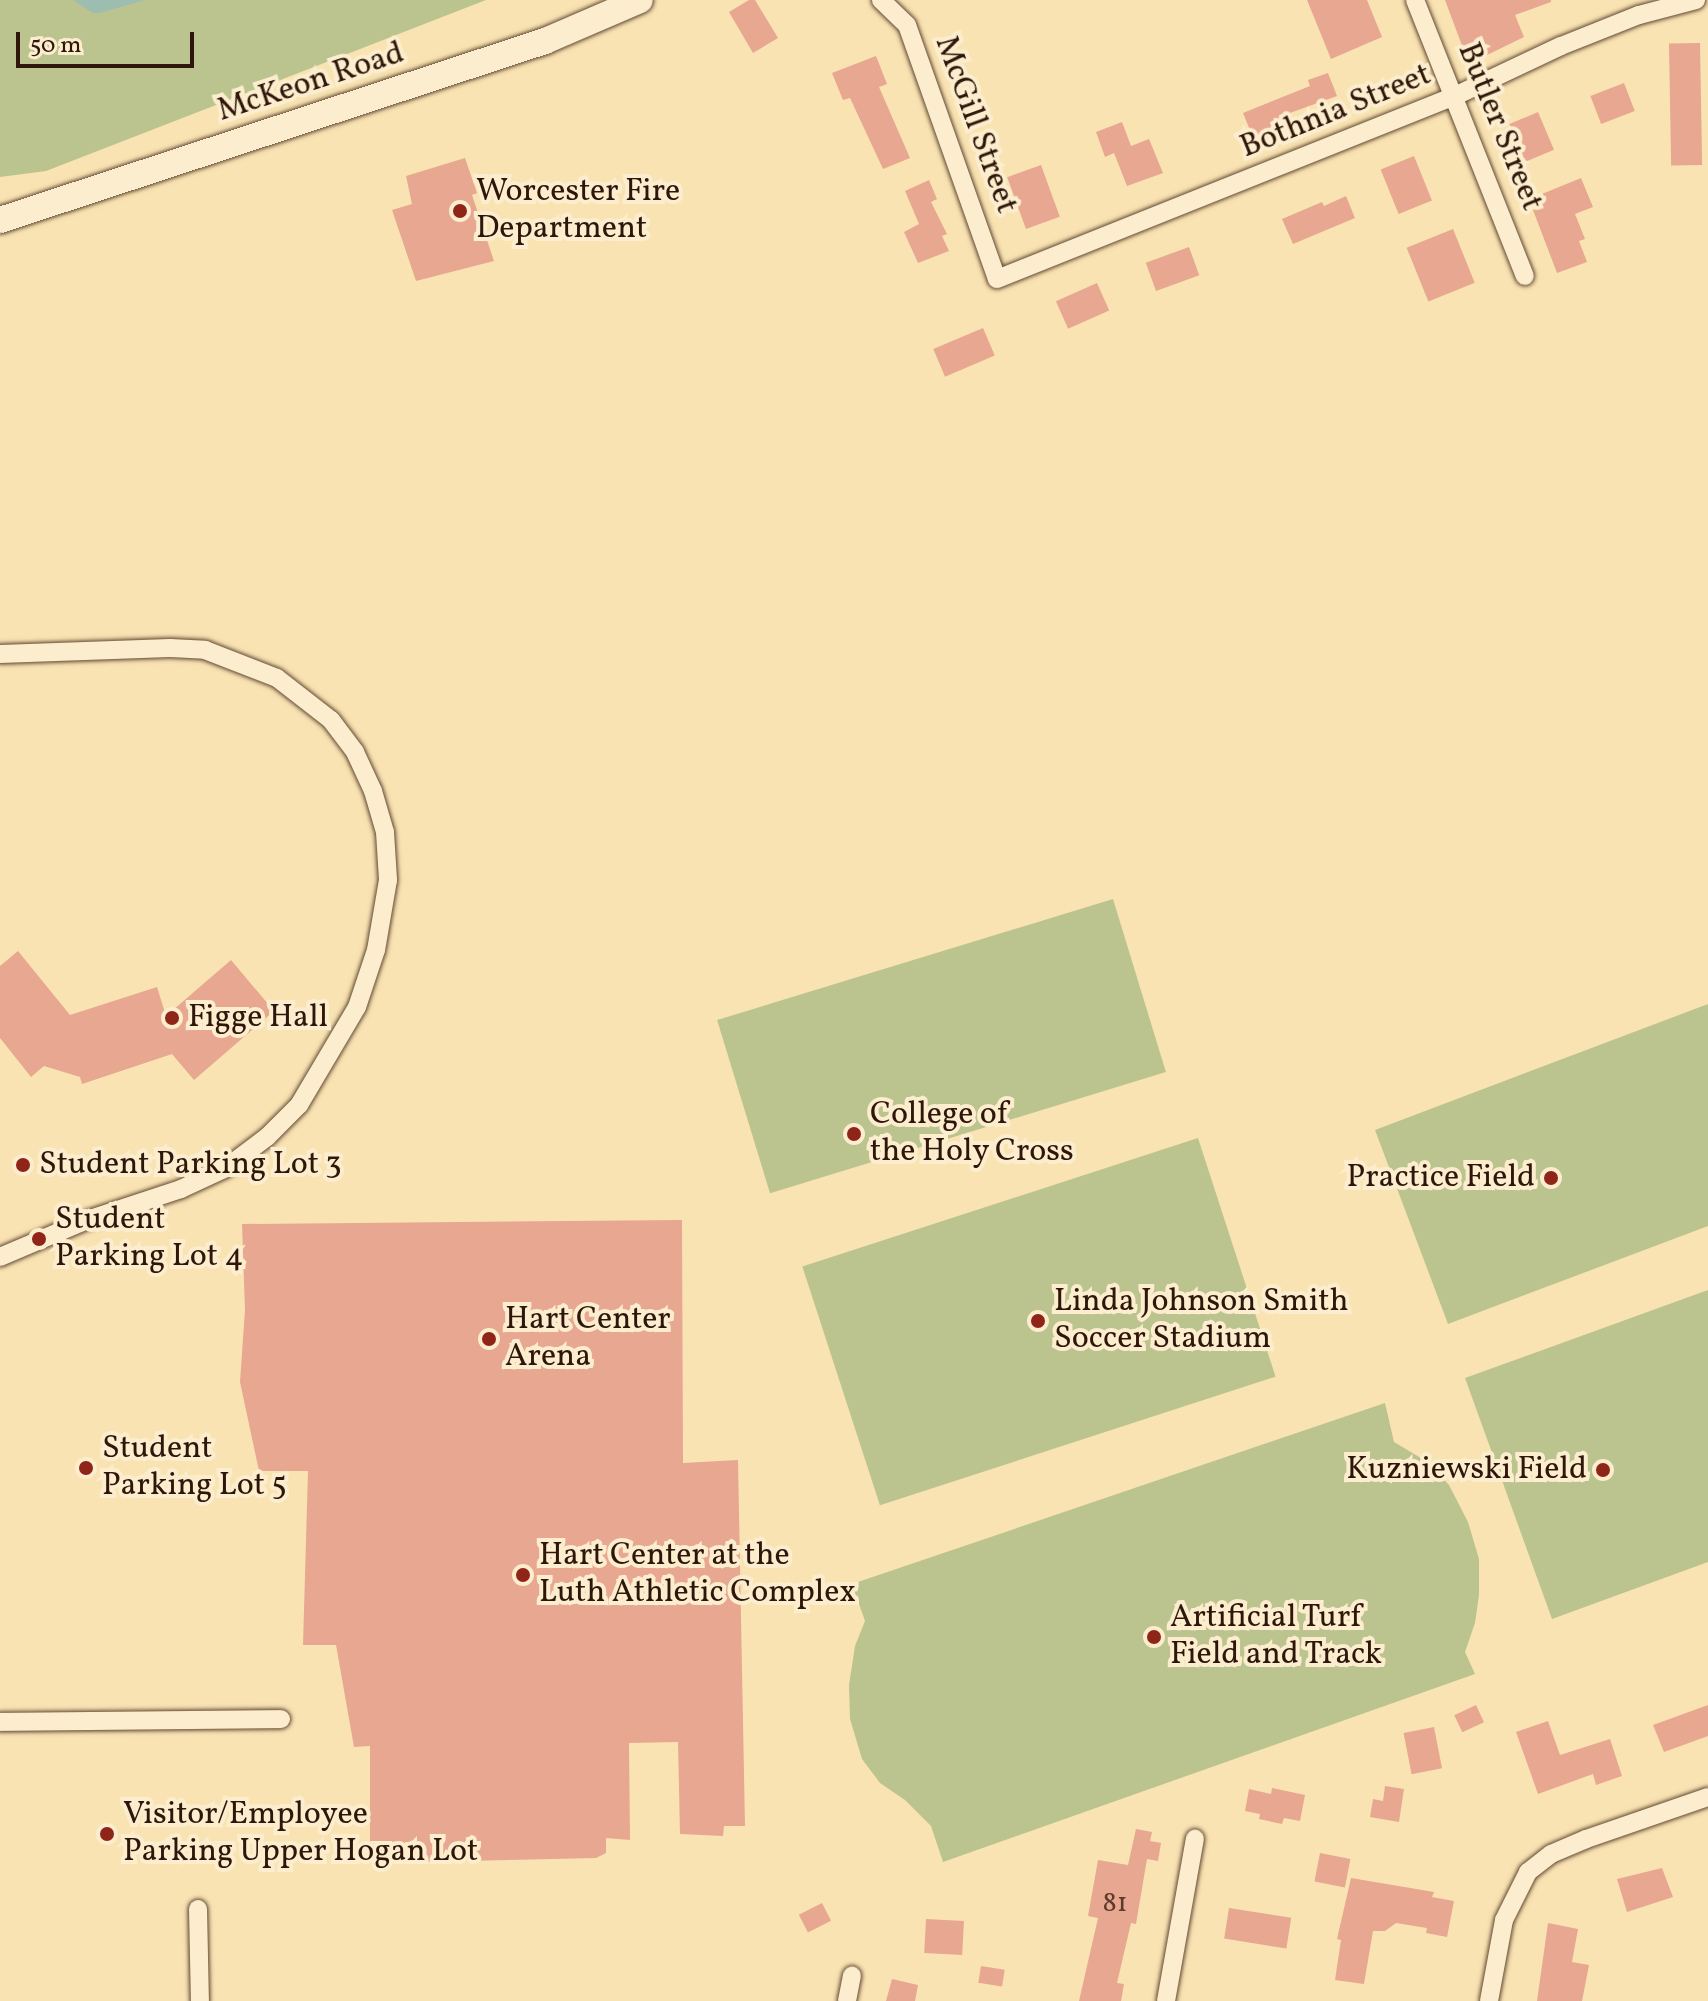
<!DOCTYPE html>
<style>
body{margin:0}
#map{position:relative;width:1708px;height:2001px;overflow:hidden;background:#f9e3b2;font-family:Vollkorn,serif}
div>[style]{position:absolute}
.green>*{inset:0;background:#bbc48e;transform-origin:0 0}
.water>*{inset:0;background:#9ebdb1}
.building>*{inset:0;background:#e8a790;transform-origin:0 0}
.roads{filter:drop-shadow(0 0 2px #624934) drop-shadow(0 0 2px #624934)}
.street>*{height:18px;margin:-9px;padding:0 9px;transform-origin:9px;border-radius:9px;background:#fbedcd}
.secondary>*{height:26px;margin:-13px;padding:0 13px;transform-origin:13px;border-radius:13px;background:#fbedcd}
.dots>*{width:22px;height:22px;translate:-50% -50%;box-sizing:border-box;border:4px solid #fbedcd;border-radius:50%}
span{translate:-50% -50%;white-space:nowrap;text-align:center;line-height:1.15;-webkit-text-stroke:8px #fbedcd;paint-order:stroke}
.number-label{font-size:28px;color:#5d3a2c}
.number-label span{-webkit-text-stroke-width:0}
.street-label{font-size:32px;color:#2f160a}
.poi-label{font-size:32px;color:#2f160a}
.left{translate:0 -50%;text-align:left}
.right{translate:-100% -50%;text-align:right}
.scale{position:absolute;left:16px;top:32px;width:178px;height:36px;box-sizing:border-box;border:4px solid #2f160a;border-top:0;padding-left:10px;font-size:24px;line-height:28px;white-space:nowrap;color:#2f160a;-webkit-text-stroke:6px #fbedcd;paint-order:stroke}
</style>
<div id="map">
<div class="green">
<i style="clip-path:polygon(0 0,486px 0,46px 171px,0 177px)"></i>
<i style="left:1113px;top:899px;width:181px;height:414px;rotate:73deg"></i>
<i style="clip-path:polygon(1708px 1004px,1708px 1226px,1448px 1324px,1375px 1130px)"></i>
<i style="left:1198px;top:1138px;width:251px;height:416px;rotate:72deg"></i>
<i style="clip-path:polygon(1708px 1290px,1708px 1562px,1552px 1619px,1465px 1378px)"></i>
<i style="clip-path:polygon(1385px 1403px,1394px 1442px,1426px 1461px,1449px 1485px,1468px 1522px,1479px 1559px,1479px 1595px,1475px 1623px,1465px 1652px,1475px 1674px,943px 1862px,931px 1826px,905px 1800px,880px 1783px,862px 1759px,850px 1719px,849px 1685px,855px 1646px,865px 1621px,852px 1584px)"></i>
</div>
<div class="water">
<i style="clip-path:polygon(73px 0,145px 0,100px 13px,93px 13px)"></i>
</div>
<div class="building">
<i style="clip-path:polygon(749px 0,755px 0,778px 38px,753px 53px,729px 12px)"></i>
<i style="clip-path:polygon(1307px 0,1367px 0,1382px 37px,1331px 59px)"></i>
<i style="clip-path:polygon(1445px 0,1551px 0,1551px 2px,1515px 15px,1524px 37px,1483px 57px,1482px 53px,1467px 59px)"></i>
<i style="left:1700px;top:43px;width:122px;height:31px;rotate:89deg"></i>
<i style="clip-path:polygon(876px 56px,887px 84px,879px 87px,910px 158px,883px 169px,850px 98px,843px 100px,832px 73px)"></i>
<i style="clip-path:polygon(1328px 73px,1337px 96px,1290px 113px,1294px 124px,1254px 140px,1243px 113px,1310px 86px,1308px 80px)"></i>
<i style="left:1624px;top:83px;width:30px;height:36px;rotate:69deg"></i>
<i style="left:1538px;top:112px;width:41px;height:31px;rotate:67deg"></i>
<i style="clip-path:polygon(1122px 122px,1131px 146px,1149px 139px,1163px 173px,1127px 186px,1114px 153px,1105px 157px,1096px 132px)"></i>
<i style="left:1414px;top:156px;width:48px;height:36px;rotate:68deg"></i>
<i style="clip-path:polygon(465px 158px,477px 193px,472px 195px,494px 261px,416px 281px,392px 210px,412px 204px,406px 176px)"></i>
<i style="left:1041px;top:165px;width:55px;height:36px;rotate:70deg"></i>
<i style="clip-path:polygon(1581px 178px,1593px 207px,1575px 214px,1585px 239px,1579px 241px,1587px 262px,1557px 273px,1533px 210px,1541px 207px,1537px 196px)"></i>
<i style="clip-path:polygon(929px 180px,937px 199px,931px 202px,947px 234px,942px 236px,949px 251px,918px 263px,904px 232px,919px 224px,905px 191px)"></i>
<i style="clip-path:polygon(1346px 196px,1355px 218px,1293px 244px,1282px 219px,1322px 202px,1324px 206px)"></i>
<i style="left:1453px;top:229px;width:58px;height:50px;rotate:68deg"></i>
<i style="left:1189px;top:247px;width:30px;height:46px;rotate:70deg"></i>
<i style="left:1097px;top:283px;width:30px;height:45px;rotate:66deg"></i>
<i style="left:983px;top:328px;width:30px;height:54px;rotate:67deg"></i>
<i style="clip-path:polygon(18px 951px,70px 1015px,157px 987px,166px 1016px,231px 960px,274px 1011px,194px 1080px,172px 1054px,82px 1084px,80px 1077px,44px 1066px,31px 1077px,0 1038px,0 966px)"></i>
<i style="clip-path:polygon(682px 1220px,683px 1463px,738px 1460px,745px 1826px,724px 1826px,723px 1836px,680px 1834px,678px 1742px,629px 1743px,630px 1840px,606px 1838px,606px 1853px,596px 1858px,370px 1863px,370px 1746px,354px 1747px,336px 1645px,303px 1645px,308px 1471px,259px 1471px,240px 1382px,245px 1310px,242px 1224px)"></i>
<i style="left:1476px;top:1705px;width:19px;height:24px;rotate:65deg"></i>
<i style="clip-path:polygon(1708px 1705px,1708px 1736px,1664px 1752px,1653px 1725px)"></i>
<i style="clip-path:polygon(1548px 1721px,1560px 1755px,1610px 1739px,1622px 1776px,1596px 1785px,1593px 1774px,1538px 1794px,1516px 1732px)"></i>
<i style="left:1434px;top:1727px;width:42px;height:31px;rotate:79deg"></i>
<i style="clip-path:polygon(1385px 1786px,1404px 1789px,1399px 1822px,1370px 1817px,1373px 1799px,1383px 1801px)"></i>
<i style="clip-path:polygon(1272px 1788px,1305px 1795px,1300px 1821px,1284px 1818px,1282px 1824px,1259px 1819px,1260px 1814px,1245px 1811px,1249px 1789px,1271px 1794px)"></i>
<i style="clip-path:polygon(1136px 1829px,1152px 1832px,1150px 1841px,1161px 1843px,1158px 1861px,1147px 1859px,1136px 1924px,1131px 1923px,1117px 1983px,1124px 1984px,1121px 2001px,1079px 2001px,1098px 1918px,1088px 1916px,1098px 1860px,1128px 1865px)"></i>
<i style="left:1320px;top:1853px;width:31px;height:29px;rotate:11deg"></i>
<i style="clip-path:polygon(1662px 1868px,1673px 1897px,1627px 1912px,1617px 1879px)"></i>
<i style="clip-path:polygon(1351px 1878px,1434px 1892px,1432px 1897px,1454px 1901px,1447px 1937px,1426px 1933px,1427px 1928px,1396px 1923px,1385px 1931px,1373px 1931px,1364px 1984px,1335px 1980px,1341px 1940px,1337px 1939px)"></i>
<i style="left:822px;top:1903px;width:20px;height:26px;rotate:63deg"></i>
<i style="left:1229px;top:1908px;width:63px;height:31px;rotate:9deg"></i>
<i style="left:926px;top:1919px;width:38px;height:34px;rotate:3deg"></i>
<i style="clip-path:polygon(1548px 1923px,1578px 1929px,1572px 1962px,1589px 1965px,1582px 2001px,1537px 2001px)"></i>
<i style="left:981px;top:1966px;width:24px;height:17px;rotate:9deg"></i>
<i style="clip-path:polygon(892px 1979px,918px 1985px,915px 2001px,886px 2001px)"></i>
</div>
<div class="roads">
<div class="street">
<i style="left:881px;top:0;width:36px;rotate:44deg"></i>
<i style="left:907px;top:25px;width:269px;rotate:70.5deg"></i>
<i style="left:997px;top:279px;width:493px;rotate:-21.8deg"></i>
<i style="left:1455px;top:96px;width:117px;rotate:-25.3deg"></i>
<i style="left:1561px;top:46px;width:84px;rotate:-21.7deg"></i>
<i style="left:1639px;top:15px;width:59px;rotate:-14.7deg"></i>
<i style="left:1415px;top:0;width:297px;rotate:68.3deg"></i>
<i style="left:0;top:654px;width:170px;rotate:-2deg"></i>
<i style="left:170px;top:648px;width:35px;rotate:3deg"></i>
<i style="left:205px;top:650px;width:77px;rotate:21.3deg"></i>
<i style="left:277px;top:678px;width:68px;rotate:37.9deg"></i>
<i style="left:331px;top:720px;width:40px;rotate:53deg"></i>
<i style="left:355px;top:752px;width:43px;rotate:65.2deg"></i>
<i style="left:373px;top:791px;width:43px;rotate:73.7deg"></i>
<i style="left:385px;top:832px;width:48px;rotate:86.4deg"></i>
<i style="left:388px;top:880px;width:71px;rotate:99.7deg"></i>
<i style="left:376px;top:950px;width:60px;rotate:108.4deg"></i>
<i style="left:357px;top:1007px;width:114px;rotate:120.6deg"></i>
<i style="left:299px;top:1105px;width:45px;rotate:135deg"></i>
<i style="left:267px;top:1137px;width:51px;rotate:142.9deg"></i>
<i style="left:226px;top:1168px;width:50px;rotate:155deg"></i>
<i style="left:181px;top:1189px;width:99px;rotate:161.7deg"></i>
<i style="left:87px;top:1220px;width:95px;rotate:157deg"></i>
<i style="left:0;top:1722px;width:281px;rotate:-0.6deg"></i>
<i style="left:198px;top:1909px;width:92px;rotate:88.8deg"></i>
<i style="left:847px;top:2001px;width:26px;rotate:-79deg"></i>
<i style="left:1166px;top:2001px;width:165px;rotate:-79.9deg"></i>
<i style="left:1489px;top:2001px;width:82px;rotate:-79.5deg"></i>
<i style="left:1504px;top:1920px;width:54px;rotate:-63.4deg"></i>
<i style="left:1528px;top:1872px;width:29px;rotate:-38deg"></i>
<i style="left:1551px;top:1854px;width:38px;rotate:-23deg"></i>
<i style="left:1586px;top:1839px;width:129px;rotate:-19deg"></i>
</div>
<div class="secondary">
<i style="left:0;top:220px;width:574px;rotate:-18.18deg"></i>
<i style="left:545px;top:41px;width:103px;rotate:-23.3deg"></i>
</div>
</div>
<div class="dots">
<i style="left:460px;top:211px;background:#8f2418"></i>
<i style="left:172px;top:1018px;background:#8f2418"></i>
<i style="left:854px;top:1134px;background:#8f2418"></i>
<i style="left:23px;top:1165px;background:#8f2418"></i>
<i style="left:1551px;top:1178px;background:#8f2418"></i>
<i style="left:39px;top:1239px;background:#8f2418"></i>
<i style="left:1038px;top:1321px;background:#8f2418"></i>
<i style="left:489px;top:1339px;background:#8f2418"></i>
<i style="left:86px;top:1468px;background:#8f2418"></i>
<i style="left:1603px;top:1470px;background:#8f2418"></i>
<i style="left:523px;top:1575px;background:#8f2418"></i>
<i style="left:1154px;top:1637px;background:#8f2418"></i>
<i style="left:107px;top:1834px;background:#8f2418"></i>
</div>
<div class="number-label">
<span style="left:1115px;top:1904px">81</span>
</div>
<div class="street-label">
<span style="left:311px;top:83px;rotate:-18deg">McKeon Road</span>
<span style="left:1336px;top:112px;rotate:-22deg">Bothnia Street</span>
<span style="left:975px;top:125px;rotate:70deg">McGill Street</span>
<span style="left:1499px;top:127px;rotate:68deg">Butler Street</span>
</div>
<div class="poi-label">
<span class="left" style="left:476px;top:211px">Worcester Fire<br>Department</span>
<span class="left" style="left:188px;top:1018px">Figge Hall</span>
<span class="left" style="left:870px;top:1134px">College of<br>the Holy Cross</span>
<span class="left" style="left:39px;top:1165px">Student Parking Lot 3</span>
<span class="right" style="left:1535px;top:1178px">Practice Field</span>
<span class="left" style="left:55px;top:1239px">Student<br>Parking Lot 4</span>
<span class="left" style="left:1054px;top:1321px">Linda Johnson Smith<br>Soccer Stadium</span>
<span class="left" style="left:505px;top:1339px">Hart Center<br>Arena</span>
<span class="left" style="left:102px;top:1468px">Student<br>Parking Lot 5</span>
<span class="right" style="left:1587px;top:1470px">Kuzniewski Field</span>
<span class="left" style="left:539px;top:1575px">Hart Center at the<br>Luth Athletic Complex</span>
<span class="left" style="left:1170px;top:1637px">Artificial Turf<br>Field and Track</span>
<span class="left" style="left:123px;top:1834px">Visitor/Employee<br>Parking Upper Hogan Lot</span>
</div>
<div class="scale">50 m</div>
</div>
